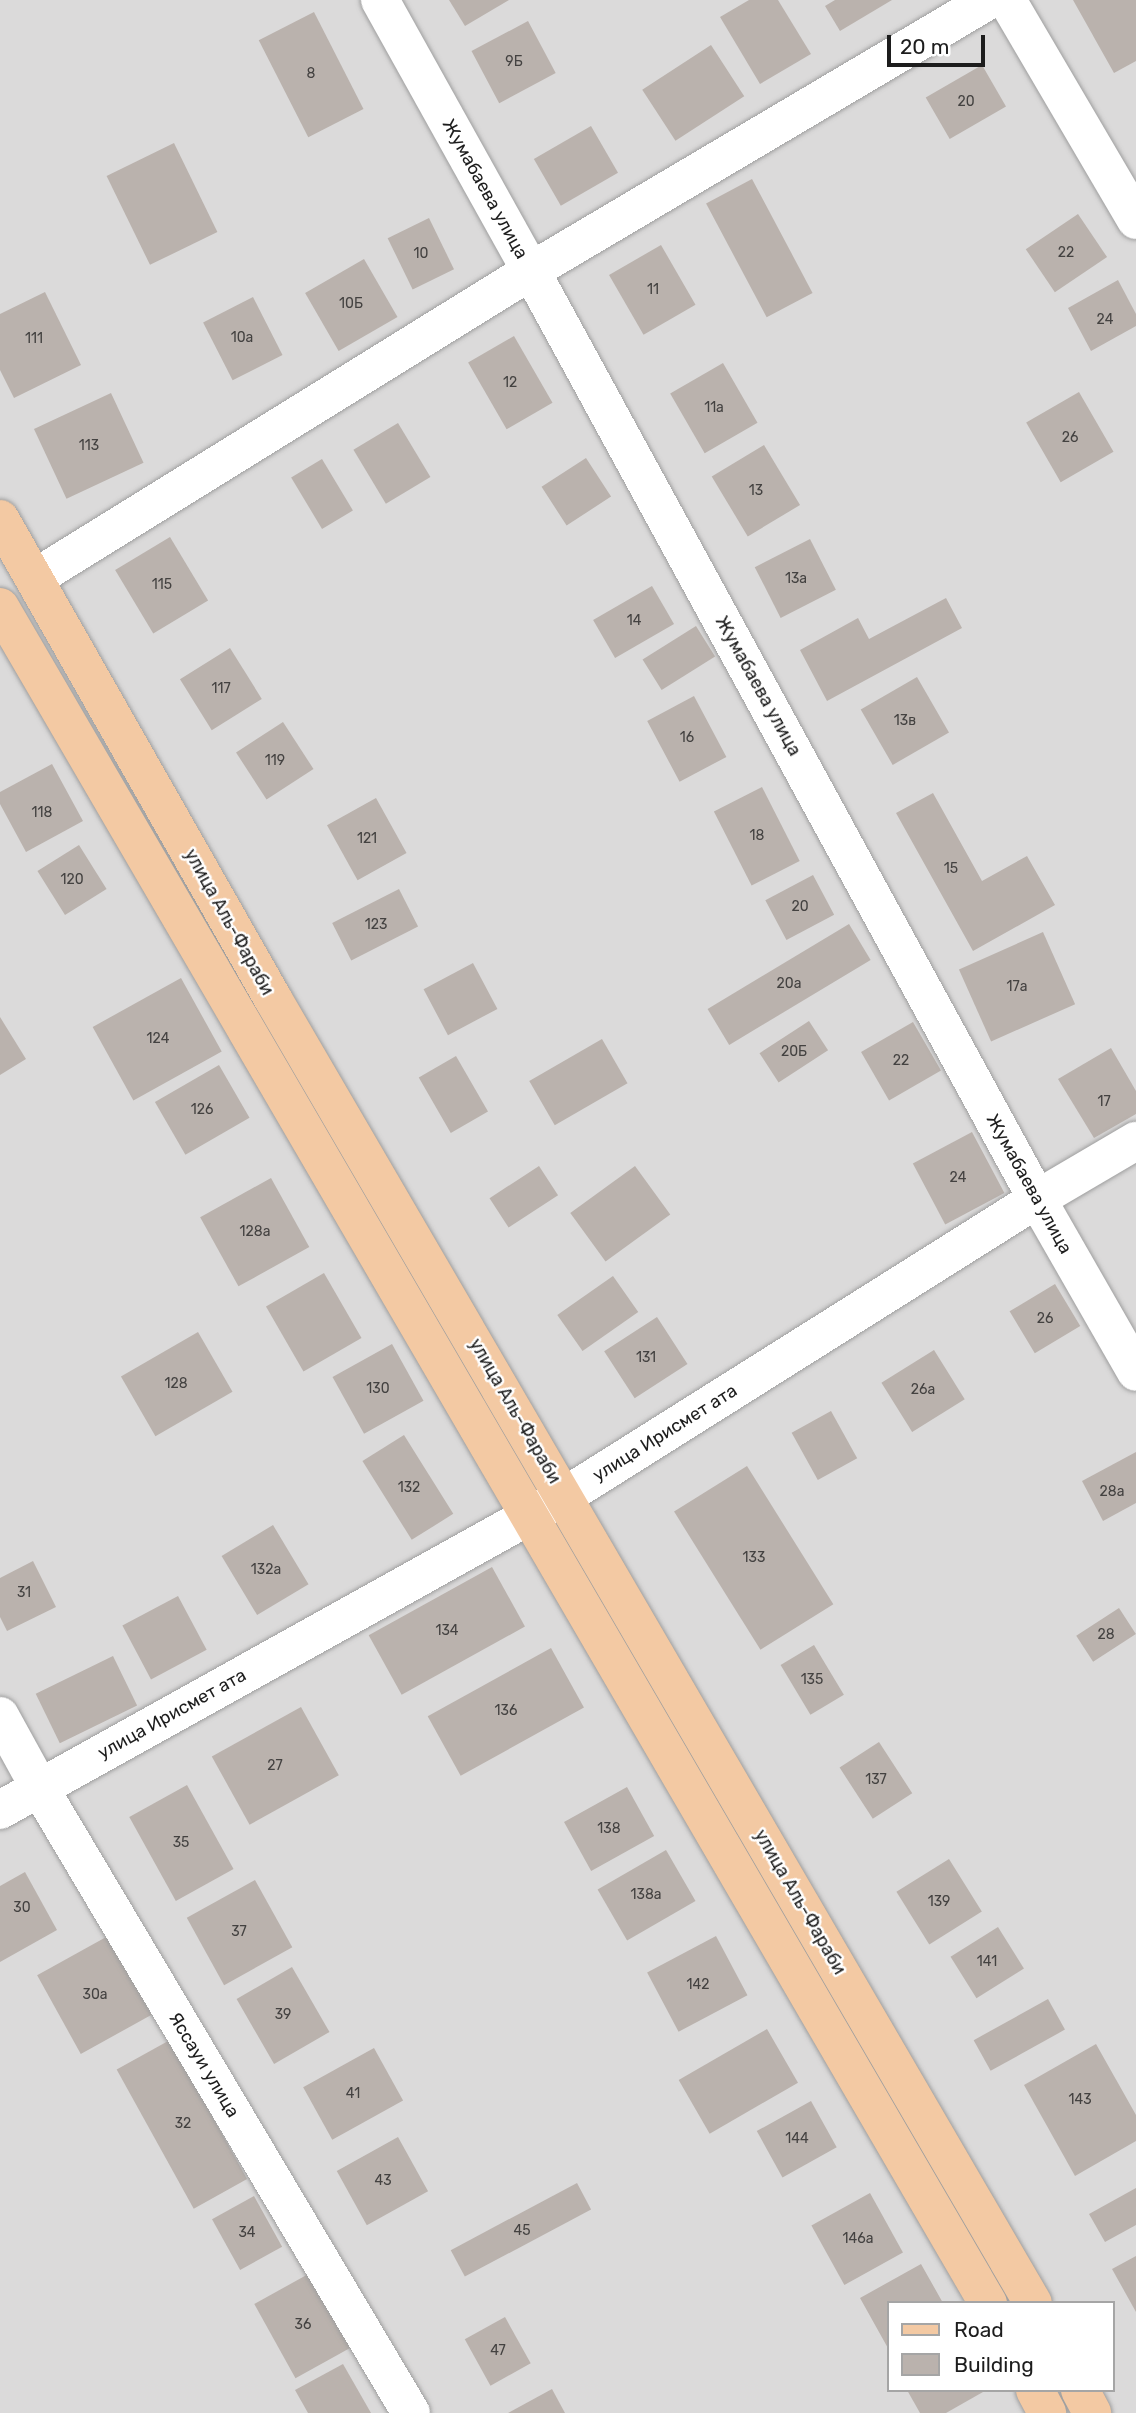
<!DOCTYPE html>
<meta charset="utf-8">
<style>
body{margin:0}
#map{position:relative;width:1136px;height:2413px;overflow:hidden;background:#ede9e4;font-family:Rubik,sans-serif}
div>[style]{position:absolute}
.residential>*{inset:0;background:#dbdada}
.building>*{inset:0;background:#bab2ad;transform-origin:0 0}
.roads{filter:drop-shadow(0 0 2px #9e9e9e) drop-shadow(0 0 2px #9e9e9e)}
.minor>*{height:38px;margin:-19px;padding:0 19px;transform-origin:19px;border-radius:19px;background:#fff}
.major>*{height:38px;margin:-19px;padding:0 19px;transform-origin:19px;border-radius:19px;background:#f3c9a3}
span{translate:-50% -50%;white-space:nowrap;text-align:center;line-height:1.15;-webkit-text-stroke:5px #fff;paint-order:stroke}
.number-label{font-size:14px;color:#444241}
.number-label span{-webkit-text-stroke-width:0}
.street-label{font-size:18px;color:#1d1d1d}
.legend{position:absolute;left:887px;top:2301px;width:228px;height:91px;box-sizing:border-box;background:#fff;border:2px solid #a5a5a5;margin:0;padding:9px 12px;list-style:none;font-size:21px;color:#1d1d1d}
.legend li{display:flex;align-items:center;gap:14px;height:35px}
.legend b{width:35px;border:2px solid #a5a5a5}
.scale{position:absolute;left:887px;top:35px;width:98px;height:32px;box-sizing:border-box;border:4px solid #1d1d1d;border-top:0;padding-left:9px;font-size:21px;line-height:24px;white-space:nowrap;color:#1d1d1d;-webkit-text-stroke:5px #fff;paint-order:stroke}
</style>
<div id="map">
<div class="residential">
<i style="clip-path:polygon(evenodd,0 0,1136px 0,1136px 2413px,0 2413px,0 0,889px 2303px,1113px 2303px,1113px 2390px,889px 2390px,889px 2303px)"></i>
</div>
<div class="building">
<i style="clip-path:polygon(449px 0,509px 0,465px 26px)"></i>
<i style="clip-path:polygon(749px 0,778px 0,811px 54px,760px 84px,720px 17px)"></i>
<i style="clip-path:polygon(835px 0,892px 0,840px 31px,825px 6px)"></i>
<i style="clip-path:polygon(1073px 0,1136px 0,1136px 61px,1114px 73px)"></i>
<i style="left:314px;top:12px;width:109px;height:62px;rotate:63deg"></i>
<i style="left:528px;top:21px;width:59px;height:64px;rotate:62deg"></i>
<i style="left:711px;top:45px;width:61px;height:82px;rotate:57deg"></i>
<i style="left:982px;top:65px;width:48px;height:65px;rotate:60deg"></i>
<i style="left:591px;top:126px;width:54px;height:66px;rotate:60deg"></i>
<i style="left:174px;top:143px;width:99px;height:75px;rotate:64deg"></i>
<i style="left:752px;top:179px;width:129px;height:52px;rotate:62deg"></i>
<i style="left:1078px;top:214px;width:52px;height:63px;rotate:56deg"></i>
<i style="left:429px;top:218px;width:57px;height:46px;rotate:64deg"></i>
<i style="left:661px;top:245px;width:69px;height:60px;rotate:60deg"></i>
<i style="left:364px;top:259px;width:67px;height:68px;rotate:60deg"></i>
<i style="clip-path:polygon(1118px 280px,1136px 314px,1136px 326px,1091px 351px,1068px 308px)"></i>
<i style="clip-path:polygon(45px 292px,81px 365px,14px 398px,0 370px,0 314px)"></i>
<i style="left:253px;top:297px;width:65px;height:56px;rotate:63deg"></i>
<i style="left:514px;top:336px;width:77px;height:53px;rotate:60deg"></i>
<i style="left:723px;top:363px;width:69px;height:61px;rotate:60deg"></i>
<i style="left:1079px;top:392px;width:69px;height:61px;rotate:60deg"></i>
<i style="left:111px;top:393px;width:77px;height:85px;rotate:65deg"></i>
<i style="left:398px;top:423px;width:63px;height:52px;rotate:59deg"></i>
<i style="left:764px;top:445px;width:70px;height:61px;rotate:59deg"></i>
<i style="left:586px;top:458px;width:46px;height:53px;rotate:57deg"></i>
<i style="left:322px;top:459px;width:60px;height:36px;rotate:59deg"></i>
<i style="left:170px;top:537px;width:74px;height:64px;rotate:59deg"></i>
<i style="left:810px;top:539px;width:57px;height:62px;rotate:63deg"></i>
<i style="left:652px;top:586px;width:44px;height:68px;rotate:60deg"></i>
<i style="clip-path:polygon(946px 598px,962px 628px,827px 701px,800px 650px,858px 618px,869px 639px)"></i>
<i style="left:696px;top:626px;width:36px;height:63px;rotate:58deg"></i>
<i style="left:230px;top:648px;width:60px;height:59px;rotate:58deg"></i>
<i style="left:917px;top:677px;width:64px;height:65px;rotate:60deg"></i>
<i style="left:694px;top:696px;width:69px;height:53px;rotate:62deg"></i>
<i style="left:283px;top:722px;width:56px;height:56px;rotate:57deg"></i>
<i style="clip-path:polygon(52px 764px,83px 821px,26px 852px,0 804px,0 792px)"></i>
<i style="left:762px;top:787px;width:83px;height:54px;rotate:63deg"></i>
<i style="clip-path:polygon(933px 793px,982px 881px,1027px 856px,1055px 905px,973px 951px,896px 813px)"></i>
<i style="left:376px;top:798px;width:63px;height:56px;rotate:61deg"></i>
<i style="left:79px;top:845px;width:52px;height:49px;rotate:58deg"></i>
<i style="left:813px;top:875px;width:45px;height:54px;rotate:62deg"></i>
<i style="left:399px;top:889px;width:42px;height:75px;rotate:63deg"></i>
<i style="left:849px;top:924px;width:42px;height:165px;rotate:59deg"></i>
<i style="left:1043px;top:932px;width:79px;height:92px;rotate:66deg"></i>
<i style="left:473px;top:963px;width:52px;height:56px;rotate:62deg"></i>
<i style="left:181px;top:978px;width:84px;height:101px;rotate:61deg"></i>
<i style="clip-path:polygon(0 1017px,26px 1059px,0 1075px)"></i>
<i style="left:809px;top:1021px;width:35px;height:59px;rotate:57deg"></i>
<i style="left:913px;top:1022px;width:56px;height:60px;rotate:60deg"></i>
<i style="left:602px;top:1039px;width:51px;height:84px;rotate:60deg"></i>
<i style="clip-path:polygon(1111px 1048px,1136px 1091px,1136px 1114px,1094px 1138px,1058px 1079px)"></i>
<i style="left:456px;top:1056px;width:64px;height:43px;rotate:60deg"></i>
<i style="left:219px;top:1065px;width:61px;height:74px;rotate:60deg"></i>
<i style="left:972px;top:1132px;width:69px;height:67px;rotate:62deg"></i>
<i style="left:539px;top:1166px;width:35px;height:59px;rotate:57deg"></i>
<i style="left:635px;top:1166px;width:60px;height:80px;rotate:54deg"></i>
<i style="left:271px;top:1178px;width:79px;height:81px;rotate:61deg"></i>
<i style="left:324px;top:1273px;width:75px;height:67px;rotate:60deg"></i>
<i style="left:613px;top:1276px;width:44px;height:68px;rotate:55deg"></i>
<i style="left:1055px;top:1284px;width:49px;height:53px;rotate:59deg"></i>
<i style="left:657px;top:1317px;width:56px;height:63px;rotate:57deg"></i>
<i style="left:198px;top:1332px;width:69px;height:89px;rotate:60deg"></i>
<i style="left:392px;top:1344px;width:65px;height:68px;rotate:61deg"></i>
<i style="left:934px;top:1350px;width:58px;height:62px;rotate:58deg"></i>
<i style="left:831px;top:1411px;width:54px;height:45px;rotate:61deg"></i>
<i style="left:404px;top:1435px;width:93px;height:49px;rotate:58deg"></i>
<i style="clip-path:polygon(1136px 1452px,1136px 1503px,1103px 1521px,1082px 1481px)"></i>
<i style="left:747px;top:1466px;width:163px;height:86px;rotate:58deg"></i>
<i style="left:273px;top:1525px;width:69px;height:60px;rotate:59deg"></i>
<i style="clip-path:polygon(33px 1561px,56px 1607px,7px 1631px,0 1617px,0 1578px)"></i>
<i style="left:492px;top:1567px;width:68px;height:141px;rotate:61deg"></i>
<i style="left:178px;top:1596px;width:61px;height:63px;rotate:62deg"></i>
<i style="left:1119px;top:1608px;width:31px;height:51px;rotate:57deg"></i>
<i style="left:814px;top:1645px;width:58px;height:39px;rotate:59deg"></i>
<i style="left:551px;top:1648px;width:68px;height:141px;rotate:61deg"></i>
<i style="left:113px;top:1656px;width:55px;height:86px;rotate:64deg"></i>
<i style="left:301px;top:1707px;width:78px;height:102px;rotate:61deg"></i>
<i style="left:879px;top:1742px;width:61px;height:47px;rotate:57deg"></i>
<i style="left:187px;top:1785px;width:96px;height:66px;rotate:61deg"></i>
<i style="left:627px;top:1787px;width:56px;height:72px;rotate:61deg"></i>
<i style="left:666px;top:1850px;width:59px;height:79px;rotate:60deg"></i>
<i style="left:949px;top:1859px;width:62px;height:62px;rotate:58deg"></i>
<i style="clip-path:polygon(25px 1872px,57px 1930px,0 1962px,0 1886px)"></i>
<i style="left:255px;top:1880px;width:77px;height:78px;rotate:61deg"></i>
<i style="left:998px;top:1927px;width:49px;height:56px;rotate:58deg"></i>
<i style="left:108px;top:1936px;width:90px;height:81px;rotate:61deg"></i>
<i style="left:716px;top:1936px;width:67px;height:78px;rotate:62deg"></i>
<i style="left:292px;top:1967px;width:75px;height:64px;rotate:60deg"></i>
<i style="left:1048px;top:1999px;width:35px;height:85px;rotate:61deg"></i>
<i style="left:767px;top:2029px;width:62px;height:102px;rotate:60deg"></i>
<i style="left:170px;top:2040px;width:159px;height:61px;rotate:61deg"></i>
<i style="clip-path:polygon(1096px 2044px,1136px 2115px,1136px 2141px,1075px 2176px,1024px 2085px)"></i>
<i style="left:374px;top:2048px;width:60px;height:81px;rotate:61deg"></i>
<i style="left:811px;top:2101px;width:53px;height:62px;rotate:61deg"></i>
<i style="left:398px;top:2137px;width:62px;height:70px;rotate:61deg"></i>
<i style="left:577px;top:2183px;width:30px;height:143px;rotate:62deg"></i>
<i style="clip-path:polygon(1136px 2188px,1136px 2225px,1105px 2242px,1089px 2214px)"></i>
<i style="left:870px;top:2193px;width:68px;height:67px;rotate:61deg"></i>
<i style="left:254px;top:2196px;width:58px;height:48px;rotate:61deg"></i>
<i style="clip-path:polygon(1136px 2256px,1136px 2312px,1112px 2269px)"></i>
<i style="clip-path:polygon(921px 2264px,943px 2303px,889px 2303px,889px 2350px,860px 2298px)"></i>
<i style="left:312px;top:2272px;width:85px;height:66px;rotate:61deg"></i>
<i style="left:505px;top:2317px;width:53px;height:46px;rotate:61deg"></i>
<i style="clip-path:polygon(343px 2364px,371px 2413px,308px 2413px,295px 2390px)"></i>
<i style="clip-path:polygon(552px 2389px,565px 2413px,508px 2413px)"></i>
<i style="clip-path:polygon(907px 2390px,982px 2390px,983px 2392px,946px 2413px,920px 2413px)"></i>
</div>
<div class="roads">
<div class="minor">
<i style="left:380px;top:0;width:310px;rotate:60.9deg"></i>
<i style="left:531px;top:271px;width:1057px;rotate:61.4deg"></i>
<i style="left:1037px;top:1199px;width:199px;rotate:60.2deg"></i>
<i style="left:1007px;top:0;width:255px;rotate:59.6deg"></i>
<i style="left:35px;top:578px;width:583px;rotate:-31.76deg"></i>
<i style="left:531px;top:271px;width:532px;rotate:-30.61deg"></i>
<i style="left:0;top:1716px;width:81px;rotate:61.2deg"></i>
<i style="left:39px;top:1787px;width:728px;rotate:59.28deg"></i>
<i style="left:0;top:1810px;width:646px;rotate:-29.06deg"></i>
<i style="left:565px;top:1496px;width:558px;rotate:-32.18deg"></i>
<i style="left:1037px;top:1199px;width:115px;rotate:-30.4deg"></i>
</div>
<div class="major">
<i style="left:0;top:519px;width:552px;rotate:60.37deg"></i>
<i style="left:273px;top:999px;width:1509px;rotate:59.77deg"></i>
<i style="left:0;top:607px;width:1963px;rotate:59.78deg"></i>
<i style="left:1035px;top:2390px;width:26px;rotate:62deg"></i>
<i style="left:1080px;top:2390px;width:26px;rotate:62deg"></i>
</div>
</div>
<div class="number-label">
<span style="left:514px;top:62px">9Б</span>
<span style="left:311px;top:74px">8</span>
<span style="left:966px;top:102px">20</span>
<span style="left:1066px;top:253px">22</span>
<span style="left:421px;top:254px">10</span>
<span style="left:653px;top:290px">11</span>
<span style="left:351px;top:304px">10Б</span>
<span style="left:1105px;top:320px">24</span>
<span style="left:242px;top:338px">10а</span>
<span style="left:34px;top:339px">111</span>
<span style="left:510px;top:383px">12</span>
<span style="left:714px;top:408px">11а</span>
<span style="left:1070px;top:438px">26</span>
<span style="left:89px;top:446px">113</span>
<span style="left:756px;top:491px">13</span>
<span style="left:796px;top:579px">13а</span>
<span style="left:162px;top:585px">115</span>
<span style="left:634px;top:621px">14</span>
<span style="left:221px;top:689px">117</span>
<span style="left:905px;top:721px">13в</span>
<span style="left:687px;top:738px">16</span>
<span style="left:275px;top:761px">119</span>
<span style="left:42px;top:813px">118</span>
<span style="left:757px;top:836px">18</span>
<span style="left:367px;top:839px">121</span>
<span style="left:951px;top:869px">15</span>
<span style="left:72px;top:880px">120</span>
<span style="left:800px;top:907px">20</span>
<span style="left:376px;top:925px">123</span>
<span style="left:789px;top:984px">20а</span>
<span style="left:1017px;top:987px">17а</span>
<span style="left:158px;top:1039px">124</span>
<span style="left:794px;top:1052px">20Б</span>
<span style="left:901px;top:1061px">22</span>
<span style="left:1104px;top:1102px">17</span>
<span style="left:202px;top:1110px">126</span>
<span style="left:958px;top:1178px">24</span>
<span style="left:255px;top:1232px">128а</span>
<span style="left:1045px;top:1319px">26</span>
<span style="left:646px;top:1358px">131</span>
<span style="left:176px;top:1384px">128</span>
<span style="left:378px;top:1389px">130</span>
<span style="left:923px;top:1390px">26а</span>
<span style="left:409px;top:1488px">132</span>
<span style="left:1112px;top:1492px">28а</span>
<span style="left:754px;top:1558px">133</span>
<span style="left:266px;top:1570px">132а</span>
<span style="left:24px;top:1593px">31</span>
<span style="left:447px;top:1631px">134</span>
<span style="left:1106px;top:1635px">28</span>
<span style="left:812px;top:1680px">135</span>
<span style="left:506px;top:1711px">136</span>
<span style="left:275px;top:1766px">27</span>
<span style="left:876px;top:1780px">137</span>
<span style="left:609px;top:1829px">138</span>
<span style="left:181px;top:1843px">35</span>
<span style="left:646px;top:1895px">138а</span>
<span style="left:939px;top:1902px">139</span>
<span style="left:22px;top:1908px">30</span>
<span style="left:239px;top:1932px">37</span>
<span style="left:987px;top:1962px">141</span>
<span style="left:698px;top:1985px">142</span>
<span style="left:95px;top:1995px">30а</span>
<span style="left:283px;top:2015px">39</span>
<span style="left:353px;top:2094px">41</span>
<span style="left:1080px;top:2100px">143</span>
<span style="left:183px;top:2124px">32</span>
<span style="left:797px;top:2139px">144</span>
<span style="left:383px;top:2181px">43</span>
<span style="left:522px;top:2231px">45</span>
<span style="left:247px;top:2233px">34</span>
<span style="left:858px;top:2239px">146а</span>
<span style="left:303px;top:2325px">36</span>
<span style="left:498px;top:2351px">47</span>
</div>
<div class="street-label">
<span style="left:485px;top:189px;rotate:61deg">Жумабаева улица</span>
<span style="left:758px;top:686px;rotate:61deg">Жумабаева улица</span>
<span style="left:229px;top:922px;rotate:61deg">улица Аль-Фараби</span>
<span style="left:1029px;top:1184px;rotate:61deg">Жумабаева улица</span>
<span style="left:515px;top:1411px;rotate:60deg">улица Аль-Фараби</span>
<span style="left:665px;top:1433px;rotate:-32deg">улица Ирисмет ата</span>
<span style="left:172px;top:1714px;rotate:-29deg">улица Ирисмет ата</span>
<span style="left:800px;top:1902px;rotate:60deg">улица Аль-Фараби</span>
<span style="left:204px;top:2065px;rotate:59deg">Яссауи улица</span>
</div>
<ul class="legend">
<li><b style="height:9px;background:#f3c9a3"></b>Road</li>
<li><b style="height:19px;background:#bab2ad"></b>Building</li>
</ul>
<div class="scale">20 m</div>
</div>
